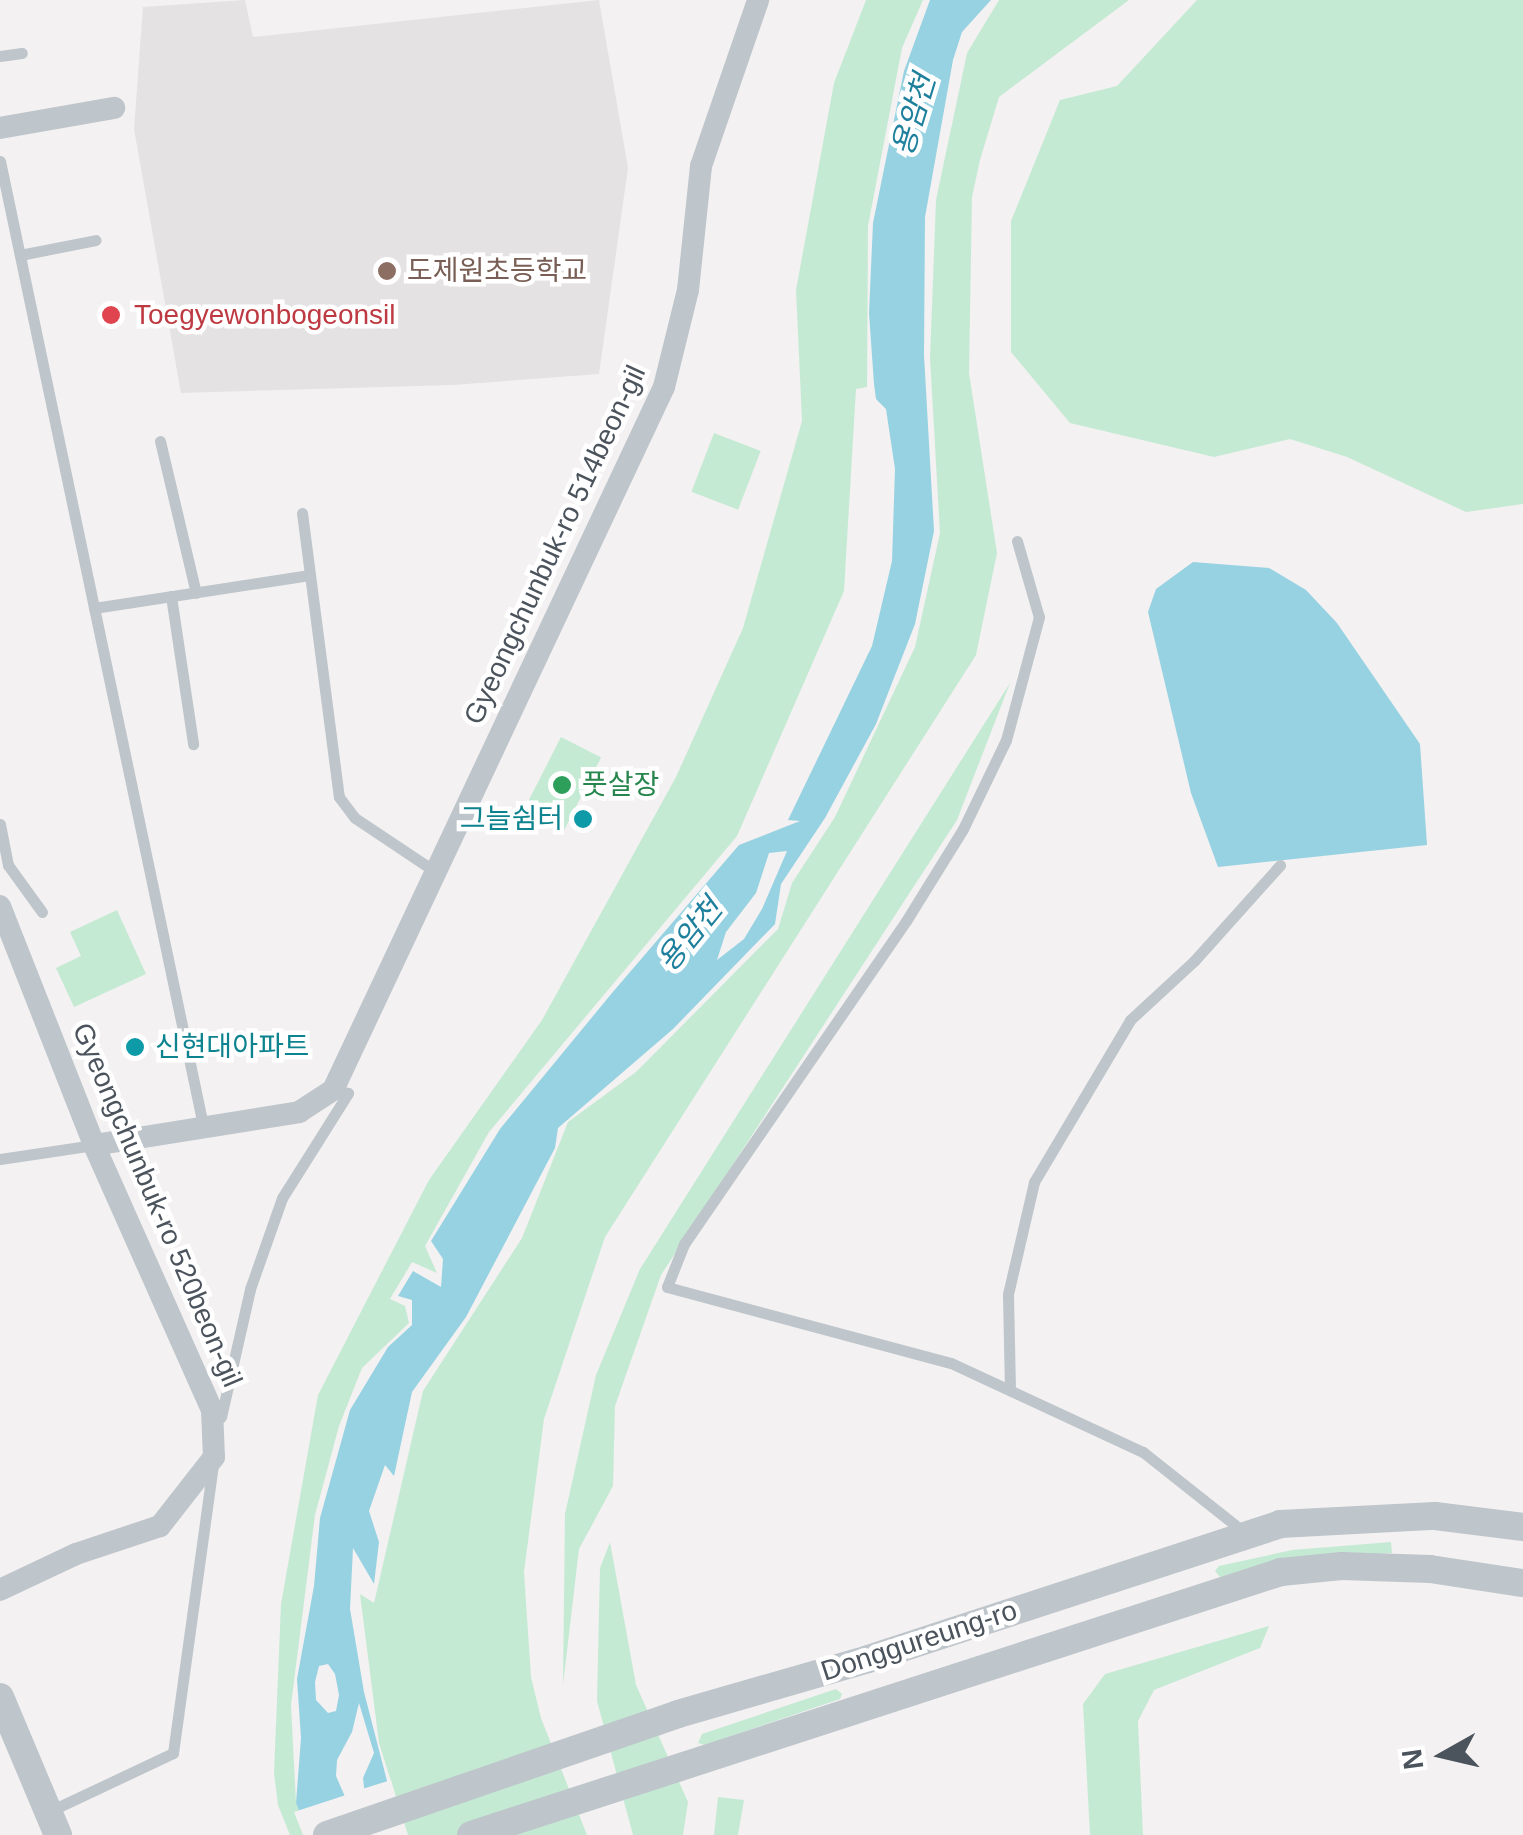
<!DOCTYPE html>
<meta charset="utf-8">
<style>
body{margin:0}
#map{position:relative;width:1523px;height:1835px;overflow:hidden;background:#f3f1f1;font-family:Arial,"Noto Sans KR",sans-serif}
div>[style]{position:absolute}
.education>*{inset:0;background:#e4e2e2}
.green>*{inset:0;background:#c5ead4;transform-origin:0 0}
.water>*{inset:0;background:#97d2e2}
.pier>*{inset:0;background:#f3f1f1}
.service>*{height:11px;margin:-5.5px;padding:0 5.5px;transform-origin:5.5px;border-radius:5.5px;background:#bec5cb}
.minor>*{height:22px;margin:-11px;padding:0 11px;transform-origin:11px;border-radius:11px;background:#bec5cb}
.tertiary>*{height:28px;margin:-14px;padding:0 14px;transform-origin:14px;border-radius:14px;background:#bec5cb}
.dots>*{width:28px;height:28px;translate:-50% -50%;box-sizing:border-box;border:5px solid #fff;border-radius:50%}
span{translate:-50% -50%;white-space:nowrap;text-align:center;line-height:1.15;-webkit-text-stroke:9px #fff;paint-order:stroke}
.education-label{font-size:28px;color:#785e54}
.left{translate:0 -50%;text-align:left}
.health-label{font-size:28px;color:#be3a42}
.street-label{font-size:28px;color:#4b535c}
.leisure-label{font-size:28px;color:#27864d}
.culture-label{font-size:28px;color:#0d838f}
.right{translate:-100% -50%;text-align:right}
.water-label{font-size:30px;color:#1e809c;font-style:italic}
.north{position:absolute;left:1393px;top:1705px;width:100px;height:100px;-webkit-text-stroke:8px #fff;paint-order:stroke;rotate:262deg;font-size:28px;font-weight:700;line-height:40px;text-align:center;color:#4b535c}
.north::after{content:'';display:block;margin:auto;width:35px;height:45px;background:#4b535c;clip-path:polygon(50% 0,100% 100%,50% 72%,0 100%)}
</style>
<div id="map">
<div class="education">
<i style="clip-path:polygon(245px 0,253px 37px,599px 0,628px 168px,599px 374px,453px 385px,181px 393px,134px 129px,143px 7px)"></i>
</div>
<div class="green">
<i style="clip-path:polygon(866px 0,923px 0,902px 48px,868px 226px,867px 387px,856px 389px,844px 591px,737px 836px,489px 1132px,425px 1246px,437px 1273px,412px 1262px,390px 1299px,405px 1306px,409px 1323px,362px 1368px,339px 1426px,315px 1515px,291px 1705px,296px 1803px,308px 1835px,290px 1835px,278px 1805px,274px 1773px,281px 1604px,318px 1395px,429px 1180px,542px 1020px,676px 777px,743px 628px,802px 421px,796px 290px,834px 83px)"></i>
<i style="clip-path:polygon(999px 0,1129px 0,999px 97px,980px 160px,972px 197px,969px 373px,997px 553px,976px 655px,605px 1237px,544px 1419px,524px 1572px,531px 1677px,541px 1718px,587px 1835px,408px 1835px,379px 1743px,360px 1594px,374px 1603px,423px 1391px,522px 1238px,568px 1122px,636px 1072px,778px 929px,792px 883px,835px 817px,915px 647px,940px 533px,930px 358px,936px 200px,967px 53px)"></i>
<i style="clip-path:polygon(1197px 0,1523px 0,1523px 504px,1466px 512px,1347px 457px,1290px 439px,1214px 457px,1070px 423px,1011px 352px,1011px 221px,1060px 100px,1117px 86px)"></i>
<i style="left:714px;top:433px;width:50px;height:63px;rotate:21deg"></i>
<i style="clip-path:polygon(1010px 683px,957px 820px,661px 1275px,615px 1406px,613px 1486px,579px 1549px,563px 1685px,565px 1514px,596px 1375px,640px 1269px)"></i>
<i style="left:561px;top:737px;width:45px;height:85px;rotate:27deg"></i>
<i style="clip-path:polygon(117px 910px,146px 974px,74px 1007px,56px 968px,81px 956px,70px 932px)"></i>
<i style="clip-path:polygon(610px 1542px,636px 1685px,688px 1802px,683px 1835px,633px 1835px,597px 1701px,600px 1568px)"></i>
<i style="clip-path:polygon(1391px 1542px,1392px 1553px,1340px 1556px,1220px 1577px,1215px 1571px,1219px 1566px,1292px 1550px)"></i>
<i style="clip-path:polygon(1269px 1626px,1260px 1648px,1154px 1690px,1138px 1721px,1143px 1835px,1090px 1835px,1083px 1704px,1105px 1674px)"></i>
<i style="clip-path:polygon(836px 1689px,842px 1694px,840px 1699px,705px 1745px,698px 1743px,702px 1734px)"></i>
<i style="clip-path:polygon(718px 1797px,744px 1800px,738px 1835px,714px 1835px)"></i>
</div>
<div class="water">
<i style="clip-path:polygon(evenodd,930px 0,991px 0,962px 32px,953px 60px,925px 217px,924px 355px,934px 531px,915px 624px,876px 724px,825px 818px,781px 884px,775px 924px,673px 1029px,558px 1128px,555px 1148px,466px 1317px,412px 1392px,394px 1476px,385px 1465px,369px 1511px,379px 1542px,374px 1584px,353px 1548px,350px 1609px,364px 1692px,401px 1835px,308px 1835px,296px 1803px,301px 1738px,297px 1679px,314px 1586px,320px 1518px,350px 1410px,388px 1347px,412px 1325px,412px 1300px,398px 1296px,413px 1271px,441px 1287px,443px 1259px,431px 1241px,500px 1129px,612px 993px,739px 845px,800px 821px,788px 820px,872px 646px,892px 561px,895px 469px,886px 409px,876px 399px,874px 384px,869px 313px,873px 223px,904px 71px,930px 0,787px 851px,762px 909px,744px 939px,717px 960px,726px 932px,756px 893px,769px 853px,787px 851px,930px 0,328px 1664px,335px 1674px,339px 1695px,336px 1711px,328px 1713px,316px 1700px,315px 1682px,319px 1666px,328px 1664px,930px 0,359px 1703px,374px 1753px,363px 1778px,365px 1796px,346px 1799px,336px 1776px,337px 1760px,352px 1732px,359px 1703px)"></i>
<i style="clip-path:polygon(1193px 562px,1269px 568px,1306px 590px,1337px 623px,1420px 744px,1427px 845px,1218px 867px,1191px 793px,1148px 612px,1156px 589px)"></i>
</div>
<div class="pier">
<i style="clip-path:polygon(391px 1780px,406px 1835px,303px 1835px,294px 1812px,349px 1794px,355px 1796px,359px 1790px)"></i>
</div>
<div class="service">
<i style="left:0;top:56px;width:22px;rotate:-8deg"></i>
<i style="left:0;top:161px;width:990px;rotate:78.11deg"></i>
<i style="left:20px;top:255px;width:77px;rotate:-11.2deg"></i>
<i style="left:160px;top:441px;width:156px;rotate:76.7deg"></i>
<i style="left:302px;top:513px;width:286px;rotate:82.6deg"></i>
<i style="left:339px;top:797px;width:26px;rotate:53deg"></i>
<i style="left:355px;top:818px;width:97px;rotate:33.7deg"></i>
<i style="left:1017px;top:541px;width:79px;rotate:73.9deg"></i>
<i style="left:1039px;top:617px;width:127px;rotate:105deg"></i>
<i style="left:1006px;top:740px;width:99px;rotate:115.8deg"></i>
<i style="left:963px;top:829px;width:108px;rotate:121.8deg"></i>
<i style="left:906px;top:921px;width:392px;rotate:124.5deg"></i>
<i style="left:684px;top:1244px;width:46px;rotate:111.6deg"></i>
<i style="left:667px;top:1287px;width:294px;rotate:15deg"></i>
<i style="left:951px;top:1363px;width:212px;rotate:24.9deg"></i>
<i style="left:1143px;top:1452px;width:129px;rotate:38.4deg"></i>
<i style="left:171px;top:596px;width:150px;rotate:81.5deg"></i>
<i style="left:94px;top:608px;width:218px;rotate:-8.7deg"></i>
<i style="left:0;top:824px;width:42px;rotate:79deg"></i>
<i style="left:8px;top:865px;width:58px;rotate:54.1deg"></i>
<i style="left:0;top:1159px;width:95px;rotate:-8.5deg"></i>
<i style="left:1010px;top:1390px;width:96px;rotate:-91.2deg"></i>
<i style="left:1008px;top:1294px;width:115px;rotate:-76.9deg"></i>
<i style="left:1034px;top:1182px;width:188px;rotate:-59.3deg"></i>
<i style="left:1130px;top:1020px;width:87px;rotate:-42.7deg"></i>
<i style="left:1194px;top:961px;width:129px;rotate:-48.1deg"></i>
<i style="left:221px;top:1417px;width:131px;rotate:-77.2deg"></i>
<i style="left:250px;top:1289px;width:96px;rotate:-70.6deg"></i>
<i style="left:282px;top:1198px;width:124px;rotate:-57.8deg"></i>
<i style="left:348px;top:1093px;width:15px;rotate:-169deg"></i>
<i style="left:50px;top:1811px;width:136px;rotate:-25.2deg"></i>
<i style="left:173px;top:1753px;width:291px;rotate:-82.1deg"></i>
</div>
<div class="minor">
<i style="left:0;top:128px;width:116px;rotate:-10deg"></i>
<i style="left:0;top:906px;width:257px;rotate:68.5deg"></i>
<i style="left:94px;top:1145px;width:290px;rotate:66deg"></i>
<i style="left:212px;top:1410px;width:47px;rotate:87.6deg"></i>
<i style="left:214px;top:1457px;width:88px;rotate:128deg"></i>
<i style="left:160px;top:1526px;width:89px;rotate:161.6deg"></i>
<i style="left:76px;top:1554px;width:84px;rotate:154.7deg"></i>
<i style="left:94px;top:1145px;width:208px;rotate:-9.1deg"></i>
<i style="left:299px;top:1112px;width:40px;rotate:-32.9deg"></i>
<i style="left:333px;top:1090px;width:777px;rotate:-64.79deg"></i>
<i style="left:664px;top:387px;width:100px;rotate:-76.1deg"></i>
<i style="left:688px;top:290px;width:125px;rotate:-84deg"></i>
<i style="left:701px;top:166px;width:176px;rotate:-71deg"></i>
</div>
<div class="tertiary">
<i style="left:0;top:1697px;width:150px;rotate:67.2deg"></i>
<i style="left:327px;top:1835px;width:371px;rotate:-19deg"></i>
<i style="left:678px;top:1714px;width:198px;rotate:-16.1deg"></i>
<i style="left:868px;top:1659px;width:434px;rotate:-18.1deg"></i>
<i style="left:1280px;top:1524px;width:155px;rotate:-3deg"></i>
<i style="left:1435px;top:1516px;width:89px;rotate:7.1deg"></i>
<i style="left:471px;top:1835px;width:852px;rotate:-17.99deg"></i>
<i style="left:1281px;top:1572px;width:61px;rotate:-5.6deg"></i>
<i style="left:1342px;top:1566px;width:88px;rotate:2deg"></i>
<i style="left:1430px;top:1569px;width:94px;rotate:8.6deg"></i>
</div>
<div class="dots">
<i style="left:387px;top:271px;background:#8d6e63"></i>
<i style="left:111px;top:315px;background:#e0444e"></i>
<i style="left:562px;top:785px;background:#2e9e5b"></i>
<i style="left:583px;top:819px;background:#0f9aa8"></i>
<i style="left:135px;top:1047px;background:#0f9aa8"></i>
</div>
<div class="education-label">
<span class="left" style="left:407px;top:271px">도제원초등학교</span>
</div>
<div class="health-label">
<span class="left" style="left:134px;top:315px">Toegyewonbogeonsil</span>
</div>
<div class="street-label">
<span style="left:555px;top:545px;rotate:-65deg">Gyeongchunbuk-ro 514beon-gil</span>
<span style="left:157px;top:1205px;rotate:67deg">Gyeongchunbuk-ro 520beon-gil</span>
<span style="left:919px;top:1641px;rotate:-18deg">Donggureung-ro</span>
</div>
<div class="leisure-label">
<span class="left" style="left:582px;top:785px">풋살장</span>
</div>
<div class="culture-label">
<span class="right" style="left:563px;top:819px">그늘쉼터</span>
<span class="left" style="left:155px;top:1047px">신현대아파트</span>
</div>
<div class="water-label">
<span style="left:914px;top:115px;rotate:-73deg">용암천</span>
<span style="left:690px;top:935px;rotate:-51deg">용암천</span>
</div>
<div class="north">N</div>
</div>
